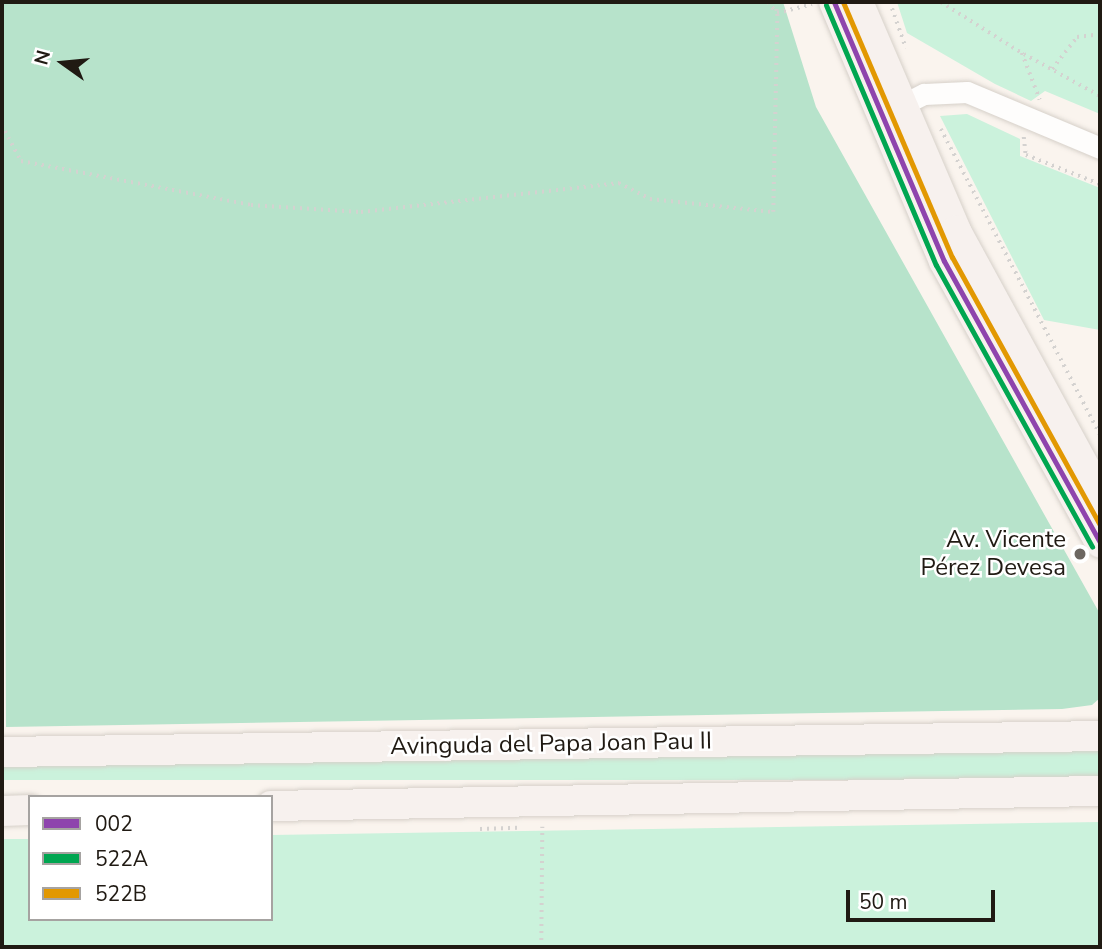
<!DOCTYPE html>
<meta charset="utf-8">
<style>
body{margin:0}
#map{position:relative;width:1102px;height:949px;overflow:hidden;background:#faf4ee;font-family:"Nunito Sans",sans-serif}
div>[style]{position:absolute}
.green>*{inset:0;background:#cbf2dc;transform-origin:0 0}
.forest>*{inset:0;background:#b7e3cb}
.path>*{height:3.5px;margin-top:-1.75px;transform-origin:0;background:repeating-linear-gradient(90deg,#d4d2d0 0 2px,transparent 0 7px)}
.roads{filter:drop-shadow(0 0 2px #d6d0c9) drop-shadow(0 0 2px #d6d0c9)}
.minor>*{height:21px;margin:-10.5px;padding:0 10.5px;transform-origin:10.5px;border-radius:10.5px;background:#fefdfc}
.secondary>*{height:30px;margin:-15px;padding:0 15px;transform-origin:15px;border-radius:15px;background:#f7f1ee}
.bus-1>*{height:5px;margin:-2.5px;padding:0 2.5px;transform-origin:2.5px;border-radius:2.5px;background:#8e44ad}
.bus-2>*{height:5px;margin:-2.5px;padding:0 2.5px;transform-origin:2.5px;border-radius:2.5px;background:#00a651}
.bus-3>*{height:5px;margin:-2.5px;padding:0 2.5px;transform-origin:2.5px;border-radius:2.5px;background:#e29802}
.dots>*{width:19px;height:19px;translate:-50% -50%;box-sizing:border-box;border:4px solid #fff;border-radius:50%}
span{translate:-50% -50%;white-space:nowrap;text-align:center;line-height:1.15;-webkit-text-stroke:5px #fff;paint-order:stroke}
.poi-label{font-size:24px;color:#201a13}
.right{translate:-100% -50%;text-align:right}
.street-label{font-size:24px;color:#201a13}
.frame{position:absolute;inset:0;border:4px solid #201a13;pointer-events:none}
.legend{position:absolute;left:28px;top:795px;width:245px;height:126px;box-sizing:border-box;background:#fff;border:2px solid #a6a3a1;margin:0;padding:9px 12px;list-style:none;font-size:21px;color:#201a13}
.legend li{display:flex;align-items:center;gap:14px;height:35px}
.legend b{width:35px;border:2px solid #a6a3a1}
.north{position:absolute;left:28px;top:28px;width:70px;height:70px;-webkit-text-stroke:5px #fff;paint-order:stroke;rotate:285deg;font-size:19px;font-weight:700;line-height:28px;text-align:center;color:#201a13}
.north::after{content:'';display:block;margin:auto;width:24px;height:32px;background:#201a13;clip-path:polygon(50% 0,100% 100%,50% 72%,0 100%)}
.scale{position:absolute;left:846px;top:890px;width:149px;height:32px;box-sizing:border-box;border:4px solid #201a13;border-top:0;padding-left:9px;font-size:21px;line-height:24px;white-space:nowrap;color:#201a13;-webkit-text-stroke:5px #fff;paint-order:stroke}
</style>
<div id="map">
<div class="green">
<i style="clip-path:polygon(897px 2px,1100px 2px,1100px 114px,1045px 91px,1031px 101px,995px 84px,907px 33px)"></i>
<i style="clip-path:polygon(967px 114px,1020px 139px,1020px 156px,1100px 188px,1100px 330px,1044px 320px,940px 116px)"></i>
<i style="left:1100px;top:749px;width:31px;height:1098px;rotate:90deg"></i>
<i style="clip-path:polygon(1100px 822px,1100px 947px,2px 947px,2px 839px,30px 839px,30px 919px,271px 919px,271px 835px)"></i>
</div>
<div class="forest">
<i style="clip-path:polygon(2px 2px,783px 2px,816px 107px,1100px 614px,1100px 698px,1092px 705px,1062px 709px,6px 727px)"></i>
</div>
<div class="path">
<i style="left:768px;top:2px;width:14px;rotate:51deg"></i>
<i style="left:776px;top:2px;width:9px;rotate:84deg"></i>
<i style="left:890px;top:2px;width:49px;rotate:70.8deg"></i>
<i style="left:941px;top:2px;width:96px;rotate:32.2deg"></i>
<i style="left:1022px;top:53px;width:50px;rotate:69deg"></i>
<i style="left:1024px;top:54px;width:87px;rotate:28.9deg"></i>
<i style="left:1052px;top:69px;width:41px;rotate:-52deg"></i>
<i style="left:1077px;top:37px;width:23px;rotate:-7deg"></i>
<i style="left:2px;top:125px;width:41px;rotate:62.2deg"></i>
<i style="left:21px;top:161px;width:234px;rotate:10.8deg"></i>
<i style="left:251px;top:205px;width:110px;rotate:3.6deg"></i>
<i style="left:361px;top:212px;width:260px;rotate:-6.4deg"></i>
<i style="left:619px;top:183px;width:35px;rotate:27deg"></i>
<i style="left:650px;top:199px;width:124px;rotate:6deg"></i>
<i style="left:773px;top:212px;width:199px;rotate:-88.8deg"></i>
<i style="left:777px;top:13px;width:36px;rotate:-14deg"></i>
<i style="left:941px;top:129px;width:344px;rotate:62.5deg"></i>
<i style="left:1024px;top:137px;width:18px;rotate:84deg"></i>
<i style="left:1026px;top:155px;width:79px;rotate:21.4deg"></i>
<i style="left:480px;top:829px;width:38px;rotate:-2deg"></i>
<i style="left:541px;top:947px;width:120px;rotate:-89.5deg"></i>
</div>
<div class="roads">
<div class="minor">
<i style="left:898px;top:107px;width:29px;rotate:-27deg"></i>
<i style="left:924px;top:94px;width:43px;rotate:-2.7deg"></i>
<i style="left:967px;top:92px;width:144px;rotate:22.8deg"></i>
</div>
<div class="secondary">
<i style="left:834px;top:2px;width:281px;rotate:67deg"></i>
<i style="left:944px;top:261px;width:322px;rotate:61deg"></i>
<i style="left:858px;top:2px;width:249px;rotate:66.8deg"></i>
<i style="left:956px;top:231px;width:301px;rotate:61.4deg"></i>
<i style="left:2px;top:752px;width:1098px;rotate:-0.83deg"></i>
<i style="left:271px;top:806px;width:829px;rotate:-1.04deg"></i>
<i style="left:2px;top:811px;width:28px;rotate:-2deg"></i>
</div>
</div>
<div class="bus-1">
<i style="left:834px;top:2px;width:281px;rotate:67deg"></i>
<i style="left:944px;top:261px;width:322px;rotate:61deg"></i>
</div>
<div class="bus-2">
<i style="left:826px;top:5px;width:282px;rotate:67.1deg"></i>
<i style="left:936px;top:265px;width:322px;rotate:61deg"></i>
</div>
<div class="bus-3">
<i style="left:843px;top:2px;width:277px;rotate:66.9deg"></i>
<i style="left:952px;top:257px;width:306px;rotate:61.1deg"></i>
</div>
<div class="dots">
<i style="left:1080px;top:554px;background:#6c6660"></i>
</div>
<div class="poi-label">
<span class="right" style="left:1066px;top:554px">Av. Vicente<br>Pérez Devesa</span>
</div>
<div class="street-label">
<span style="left:551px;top:744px;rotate:-1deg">Avinguda del Papa Joan Pau II</span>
</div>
<div class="frame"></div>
<ul class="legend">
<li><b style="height:9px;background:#8e44ad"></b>002</li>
<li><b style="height:9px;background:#00a651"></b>522A</li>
<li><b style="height:9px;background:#e29802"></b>522B</li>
</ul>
<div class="north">N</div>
<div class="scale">50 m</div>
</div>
